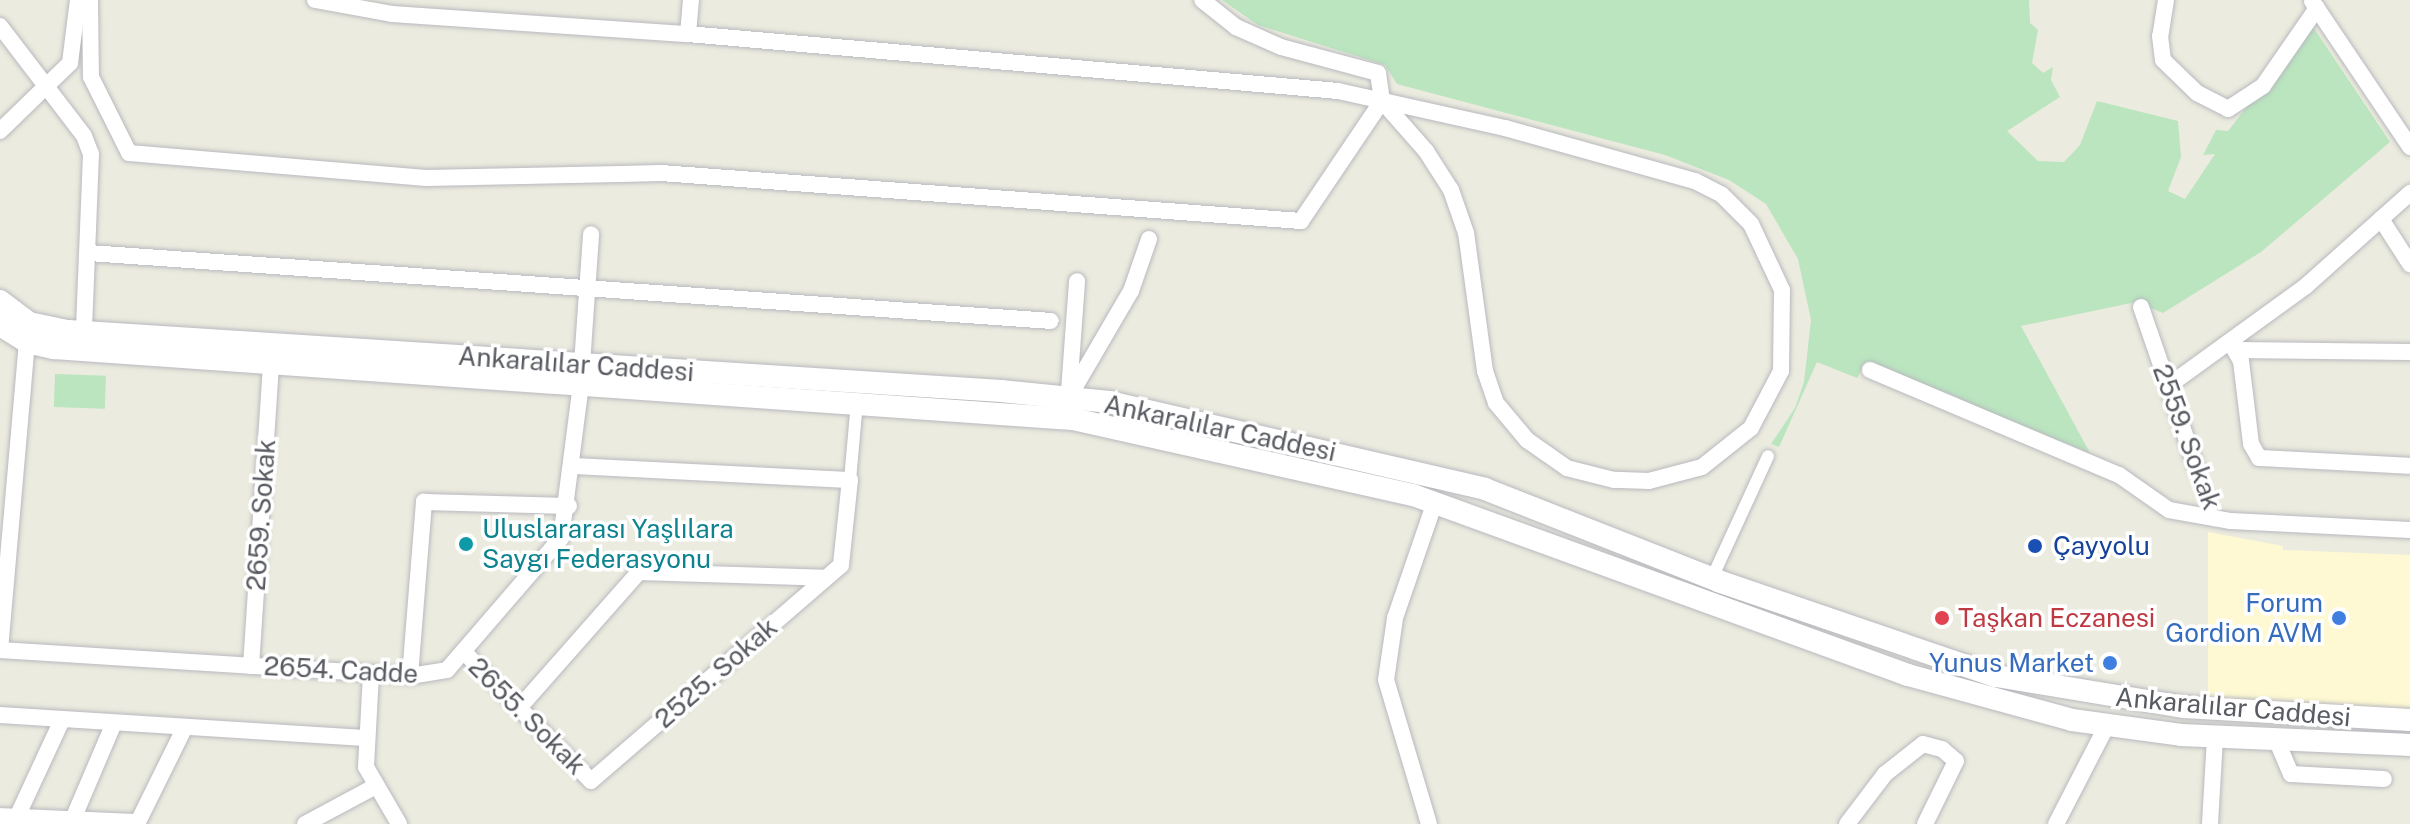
<!DOCTYPE html>
<meta charset="utf-8">
<style>
body{margin:0}
#map{position:relative;width:2410px;height:824px;overflow:hidden;background:#ecebdf;font-family:"Public Sans",sans-serif}
div>[style]{position:absolute}
.commercial>*{inset:0;background:#fef9d2}
.green>*{inset:0;background:#bae5bf;transform-origin:0 0}
.roads{filter:drop-shadow(0 0 2px #b8b9bf) drop-shadow(0 0 2px #b8b9bf)}
.pedestrian>*{height:12px;margin:-6px;padding:0 6px;transform-origin:6px;border-radius:6px;background:#fff}
.minor>*{height:16px;margin:-8px;padding:0 8px;transform-origin:8px;border-radius:8px;background:#fff}
.secondary>*{height:22px;margin:-11px;padding:0 11px;transform-origin:11px;border-radius:11px;background:#fff}
.dots>*{width:22px;height:22px;translate:-50% -50%;box-sizing:border-box;border:4px solid #fff;border-radius:50%}
span{translate:-50% -50%;white-space:nowrap;text-align:center;line-height:1.15;-webkit-text-stroke:7px #fff;paint-order:stroke}
.street-label{font-size:26px;color:#585b61}
.culture-label{font-size:26px;color:#0d838f}
.left{translate:0 -50%;text-align:left}
.transit-label{font-size:26px;color:#164399}
.shop-label{font-size:26px;color:#366cbe}
.right{translate:-100% -50%;text-align:right}
.health-label{font-size:26px;color:#be3a42}
</style>
<div id="map">
<div class="commercial">
<i style="clip-path:polygon(2208px 532px,2283px 546px,2283px 550px,2410px 555px,2410px 716px,2208px 705px)"></i>
</div>
<div class="green">
<i style="clip-path:polygon(1222px 0,2029px 0,2030px 23px,2038px 30px,2032px 63px,2043px 73px,2053px 67px,2051px 80px,2060px 97px,2007px 131px,2038px 161px,2064px 162px,2080px 145px,2097px 101px,2178px 121px,2181px 157px,2168px 191px,2185px 199px,2215px 154px,2203px 155px,2216px 130px,2228px 131px,2311px 24px,2390px 142px,2261px 252px,2163px 313px,2136px 302px,2021px 326px,2090px 453px,1866px 362px,1857px 378px,1817px 362px,1779px 447px,1771px 444px,1795px 408px,1804px 382px,1811px 320px,1798px 259px,1766px 204px,1729px 180px,1665px 155px,1397px 84px,1385px 65px,1258px 25px)"></i>
<i style="left:55px;top:374px;width:51px;height:33px;rotate:2deg"></i>
</div>
<div class="roads">
<div class="pedestrian">
<i style="left:2197px;top:470px;width:53px;rotate:71.2deg"></i>
<i style="left:850px;top:480px;width:79px;rotate:-84.9deg"></i>
<i style="left:1712px;top:578px;width:134px;rotate:-65.3deg"></i>
</div>
<div class="minor">
<i style="left:90px;top:0;width:77px;rotate:89.3deg"></i>
<i style="left:91px;top:77px;width:85px;rotate:63.4deg"></i>
<i style="left:129px;top:153px;width:298px;rotate:4.8deg"></i>
<i style="left:426px;top:178px;width:235px;rotate:-1.2deg"></i>
<i style="left:661px;top:173px;width:642px;rotate:4.29deg"></i>
<i style="left:1301px;top:221px;width:145px;rotate:-56deg"></i>
<i style="left:1382px;top:101px;width:28px;rotate:-98deg"></i>
<i style="left:1378px;top:73px;width:100px;rotate:-165deg"></i>
<i style="left:1281px;top:47px;width:49px;rotate:-156deg"></i>
<i style="left:1236px;top:27px;width:43px;rotate:-141.5deg"></i>
<i style="left:315px;top:0;width:78px;rotate:10.3deg"></i>
<i style="left:392px;top:14px;width:297px;rotate:3.9deg"></i>
<i style="left:688px;top:34px;width:34px;rotate:-85deg"></i>
<i style="left:2166px;top:0;width:36px;rotate:99deg"></i>
<i style="left:2160px;top:36px;width:24px;rotate:83deg"></i>
<i style="left:2163px;top:60px;width:47px;rotate:44.1deg"></i>
<i style="left:2197px;top:93px;width:35px;rotate:27deg"></i>
<i style="left:2228px;top:109px;width:42px;rotate:-33.3deg"></i>
<i style="left:2263px;top:86px;width:95px;rotate:-55.3deg"></i>
<i style="left:2312px;top:1px;width:176px;rotate:56.1deg"></i>
<i style="left:0;top:26px;width:138px;rotate:52.6deg"></i>
<i style="left:84px;top:136px;width:19px;rotate:69deg"></i>
<i style="left:91px;top:154px;width:178px;rotate:92.3deg"></i>
<i style="left:688px;top:34px;width:652px;rotate:5.01deg"></i>
<i style="left:1338px;top:91px;width:171px;rotate:12.5deg"></i>
<i style="left:1505px;top:128px;width:197px;rotate:15.6deg"></i>
<i style="left:1695px;top:181px;width:30px;rotate:27deg"></i>
<i style="left:1722px;top:195px;width:41px;rotate:45deg"></i>
<i style="left:1751px;top:224px;width:73px;rotate:64.8deg"></i>
<i style="left:1782px;top:290px;width:81px;rotate:90.7deg"></i>
<i style="left:1781px;top:371px;width:64px;rotate:117.8deg"></i>
<i style="left:1751px;top:428px;width:63px;rotate:141.5deg"></i>
<i style="left:1702px;top:467px;width:55px;rotate:165.2deg"></i>
<i style="left:1649px;top:481px;width:35px;rotate:-178deg"></i>
<i style="left:1614px;top:480px;width:49px;rotate:-165.7deg"></i>
<i style="left:1567px;top:468px;width:49px;rotate:-145deg"></i>
<i style="left:1527px;top:440px;width:48px;rotate:-130deg"></i>
<i style="left:1496px;top:403px;width:34px;rotate:-109deg"></i>
<i style="left:1485px;top:371px;width:139px;rotate:-97.8deg"></i>
<i style="left:1466px;top:233px;width:46px;rotate:-109.2deg"></i>
<i style="left:1451px;top:190px;width:46px;rotate:-122.7deg"></i>
<i style="left:1426px;top:151px;width:67px;rotate:-131.3deg"></i>
<i style="left:0;top:131px;width:98px;rotate:-44.2deg"></i>
<i style="left:70px;top:63px;width:64px;rotate:-82.8deg"></i>
<i style="left:2381px;top:219px;width:54px;rotate:57.2deg"></i>
<i style="left:89px;top:253px;width:964px;rotate:4.04deg"></i>
<i style="left:2141px;top:307px;width:172px;rotate:71deg"></i>
<i style="left:2230px;top:342px;width:22px;rotate:60deg"></i>
<i style="left:2241px;top:361px;width:84px;rotate:83.1deg"></i>
<i style="left:2251px;top:444px;width:16px;rotate:60deg"></i>
<i style="left:2259px;top:458px;width:151px;rotate:3deg"></i>
<i style="left:2237px;top:350px;width:173px;rotate:0.7deg"></i>
<i style="left:582px;top:364px;width:130px;rotate:-86deg"></i>
<i style="left:1870px;top:370px;width:270px;rotate:22.9deg"></i>
<i style="left:2119px;top:475px;width:61px;rotate:35deg"></i>
<i style="left:2169px;top:510px;width:63px;rotate:10.1deg"></i>
<i style="left:2231px;top:521px;width:179px;rotate:2.9deg"></i>
<i style="left:2168px;top:386px;width:170px;rotate:-35.9deg"></i>
<i style="left:2306px;top:286px;width:140px;rotate:-41.8deg"></i>
<i style="left:1069px;top:391px;width:110px;rotate:-85.8deg"></i>
<i style="left:1069px;top:397px;width:123px;rotate:-59.7deg"></i>
<i style="left:1131px;top:291px;width:55px;rotate:-70.9deg"></i>
<i style="left:0;top:650px;width:411px;rotate:3.6deg"></i>
<i style="left:410px;top:676px;width:37px;rotate:-9deg"></i>
<i style="left:447px;top:670px;width:174px;rotate:-49.2deg"></i>
<i style="left:561px;top:538px;width:156px;rotate:-82.6deg"></i>
<i style="left:0;top:650px;width:309px;rotate:-85deg"></i>
<i style="left:464px;top:652px;width:181px;rotate:45.4deg"></i>
<i style="left:591px;top:781px;width:330px;rotate:-40.8deg"></i>
<i style="left:841px;top:565px;width:85px;rotate:-84deg"></i>
<i style="left:850px;top:480px;width:278px;rotate:-177.1deg"></i>
<i style="left:251px;top:666px;width:304px;rotate:-86.2deg"></i>
<i style="left:371px;top:674px;width:93px;rotate:93.1deg"></i>
<i style="left:366px;top:767px;width:66px;rotate:59.9deg"></i>
<i style="left:410px;top:676px;width:175px;rotate:-85.4deg"></i>
<i style="left:424px;top:502px;width:145px;rotate:1.6deg"></i>
<i style="left:519px;top:708px;width:181px;rotate:-48.6deg"></i>
<i style="left:639px;top:572px;width:186px;rotate:1.8deg"></i>
<i style="left:0;top:715px;width:365px;rotate:3.6deg"></i>
<i style="left:2276px;top:739px;width:38px;rotate:67deg"></i>
<i style="left:2291px;top:774px;width:93px;rotate:3.1deg"></i>
<i style="left:0;top:816px;width:138px;rotate:2.5deg"></i>
<i style="left:138px;top:822px;width:106px;rotate:-63.7deg"></i>
<i style="left:17px;top:817px;width:107px;rotate:-65.1deg"></i>
<i style="left:73px;top:819px;width:104px;rotate:-66.9deg"></i>
<i style="left:305px;top:824px;width:78px;rotate:-28.2deg"></i>
<i style="left:1429px;top:824px;width:150px;rotate:-106.6deg"></i>
<i style="left:1386px;top:680px;width:63px;rotate:-81.7deg"></i>
<i style="left:1395px;top:618px;width:123px;rotate:-71deg"></i>
<i style="left:1847px;top:824px;width:63px;rotate:-52.8deg"></i>
<i style="left:1885px;top:774px;width:48px;rotate:-38.3deg"></i>
<i style="left:1923px;top:744px;width:20px;rotate:15deg"></i>
<i style="left:1942px;top:749px;width:18px;rotate:41deg"></i>
<i style="left:1956px;top:761px;width:70px;rotate:116.2deg"></i>
<i style="left:2056px;top:824px;width:109px;rotate:-62.7deg"></i>
<i style="left:2210px;top:824px;width:88px;rotate:-86.7deg"></i>
</div>
<div class="secondary">
<i style="left:0;top:301px;width:36px;rotate:37deg"></i>
<i style="left:29px;top:323px;width:40px;rotate:12deg"></i>
<i style="left:68px;top:331px;width:935px;rotate:3.68deg"></i>
<i style="left:1001px;top:391px;width:109px;rotate:5.8deg"></i>
<i style="left:1109px;top:402px;width:386px;rotate:13deg"></i>
<i style="left:1485px;top:489px;width:251px;rotate:21.5deg"></i>
<i style="left:1718px;top:581px;width:294px;rotate:18.9deg"></i>
<i style="left:1996px;top:676px;width:191px;rotate:9.4deg"></i>
<i style="left:2184px;top:707px;width:226px;rotate:3.3deg"></i>
<i style="left:0;top:325px;width:32px;rotate:32deg"></i>
<i style="left:27px;top:342px;width:28px;rotate:13deg"></i>
<i style="left:54px;top:348px;width:1021px;rotate:3.99deg"></i>
<i style="left:1073px;top:419px;width:348px;rotate:12.6deg"></i>
<i style="left:1413px;top:495px;width:527px;rotate:19.98deg"></i>
<i style="left:1908px;top:675px;width:170px;rotate:15.3deg"></i>
<i style="left:2072px;top:720px;width:110px;rotate:7.8deg"></i>
<i style="left:2181px;top:735px;width:229px;rotate:2.5deg"></i>
</div>
</div>
<div class="dots">
<i style="left:466px;top:544px;background:#0f9aa8"></i>
<i style="left:2035px;top:546px;background:#1a4fb4"></i>
<i style="left:1942px;top:618px;background:#e0444e"></i>
<i style="left:2339px;top:618px;background:#3f7fe0"></i>
<i style="left:2110px;top:663px;background:#3f7fe0"></i>
</div>
<div class="street-label">
<span style="left:576px;top:364px;rotate:4deg">Ankaralılar Caddesi</span>
<span style="left:1220px;top:428px;rotate:12deg">Ankaralılar Caddesi</span>
<span style="left:2187px;top:437px;rotate:70deg">2559. Sokak</span>
<span style="left:261px;top:515px;rotate:-86deg">2659. Sokak</span>
<span style="left:341px;top:670px;rotate:3deg">2654. Cadde</span>
<span style="left:716px;top:673px;rotate:-41deg">2525. Sokak</span>
<span style="left:2233px;top:707px;rotate:5deg">Ankaralılar Caddesi</span>
<span style="left:527px;top:716px;rotate:45deg">2655. Sokak</span>
</div>
<div class="culture-label">
<span class="left" style="left:482px;top:544px">Uluslararası Yaşlılara<br>Saygı Federasyonu</span>
</div>
<div class="transit-label">
<span class="left" style="left:2053px;top:546px">Çayyolu</span>
</div>
<div class="shop-label">
<span class="right" style="left:2323px;top:618px">Forum<br>Gordion AVM</span>
<span class="right" style="left:2094px;top:663px">Yunus Market</span>
</div>
<div class="health-label">
<span class="left" style="left:1958px;top:618px">Taşkan Eczanesi</span>
</div>
</div>
